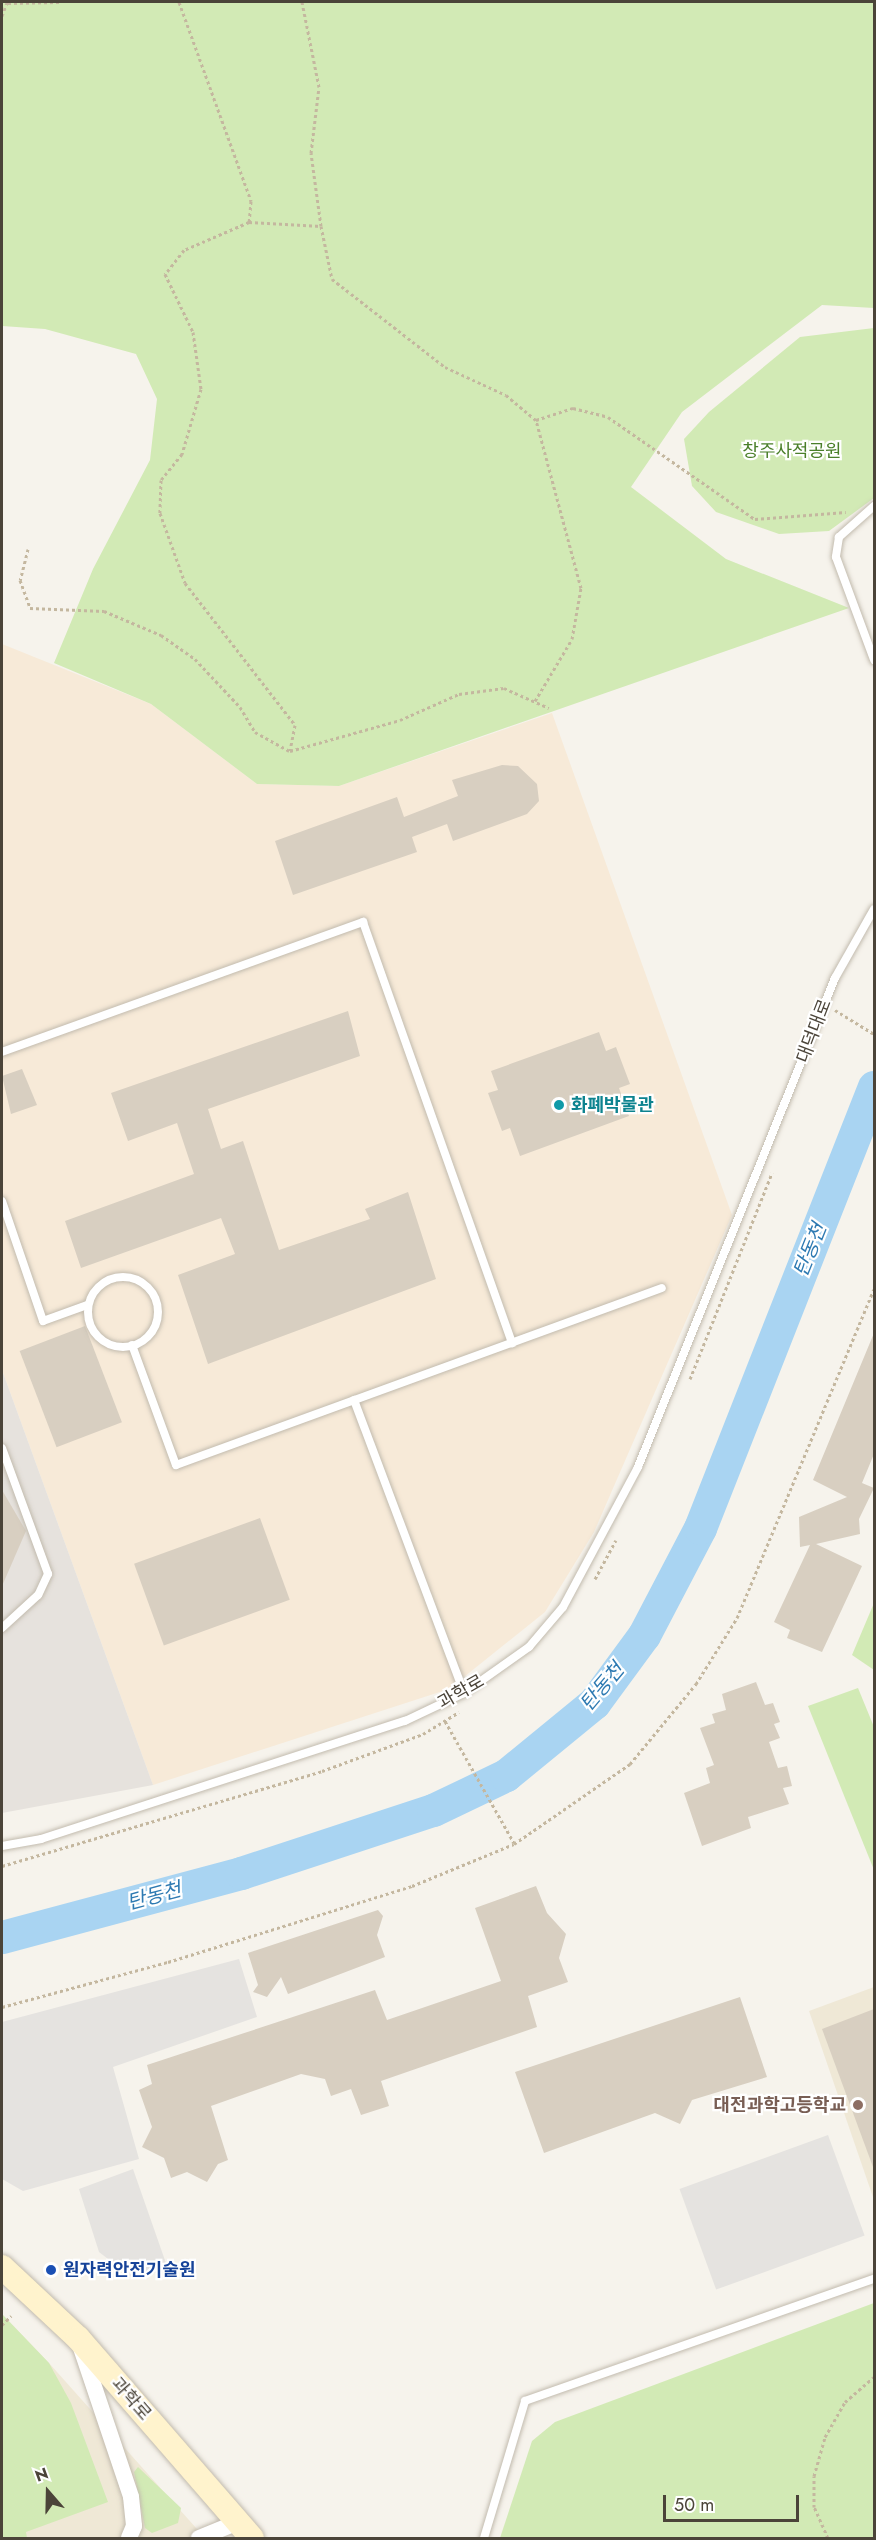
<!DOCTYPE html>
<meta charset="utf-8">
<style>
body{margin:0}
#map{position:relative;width:876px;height:2540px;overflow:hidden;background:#f6f3ec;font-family:Jost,"Noto Sans KR",sans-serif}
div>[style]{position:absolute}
.commercial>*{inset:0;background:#f7ead8}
.industrial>*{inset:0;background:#e6e2dd}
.education>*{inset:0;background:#efe8d6}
.green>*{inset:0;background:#d2eab5}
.parking>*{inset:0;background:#e5e3e0;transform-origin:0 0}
.river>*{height:33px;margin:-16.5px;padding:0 16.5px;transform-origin:16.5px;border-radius:16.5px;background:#a9d4f2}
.building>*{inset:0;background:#d8cfc1;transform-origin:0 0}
.path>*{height:3px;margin-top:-1.5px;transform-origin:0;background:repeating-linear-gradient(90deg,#c4b79f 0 3px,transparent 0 6px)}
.roads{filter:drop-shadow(0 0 2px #c2bbae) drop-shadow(0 0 2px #c2bbae)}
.service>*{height:8px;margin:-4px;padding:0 4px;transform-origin:4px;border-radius:4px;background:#fff}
.service>.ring{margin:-4px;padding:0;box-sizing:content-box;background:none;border:8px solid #fff;border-radius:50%}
.minor>*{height:16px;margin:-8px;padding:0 8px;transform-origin:8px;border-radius:8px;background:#fff}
.secondary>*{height:24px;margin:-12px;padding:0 12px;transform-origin:12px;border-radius:12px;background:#fff3cd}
.dots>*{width:16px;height:16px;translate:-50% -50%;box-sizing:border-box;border:3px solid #fff;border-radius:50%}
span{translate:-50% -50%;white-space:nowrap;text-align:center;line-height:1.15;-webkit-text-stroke:4.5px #fff;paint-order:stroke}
.park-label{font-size:18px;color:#4a7f2a}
.street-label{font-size:18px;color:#4b4439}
.culture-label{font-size:18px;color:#0d838f;font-weight:700}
.left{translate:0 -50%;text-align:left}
.education-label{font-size:18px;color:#785e54;font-weight:700}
.right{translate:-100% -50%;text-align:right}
.transit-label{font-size:18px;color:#164399;font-weight:700}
.water-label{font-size:20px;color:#2e7ab2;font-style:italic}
.frame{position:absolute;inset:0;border:3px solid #4b4439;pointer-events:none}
.north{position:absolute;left:18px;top:2462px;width:60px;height:60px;-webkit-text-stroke:4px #fff;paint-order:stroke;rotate:340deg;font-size:16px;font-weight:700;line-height:24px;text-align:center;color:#4b4439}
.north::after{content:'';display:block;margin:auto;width:21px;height:27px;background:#4b4439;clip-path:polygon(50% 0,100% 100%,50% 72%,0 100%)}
.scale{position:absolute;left:663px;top:2495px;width:136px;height:27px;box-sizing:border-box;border:3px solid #4b4439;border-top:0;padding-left:8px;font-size:18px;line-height:21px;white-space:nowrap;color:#4b4439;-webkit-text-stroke:4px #fff;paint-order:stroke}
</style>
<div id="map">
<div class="commercial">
<i style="clip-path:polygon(2px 644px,151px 704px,257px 784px,339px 786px,552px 713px,732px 1215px,594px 1532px,545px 1612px,449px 1689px,153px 1785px,2px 1370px)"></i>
</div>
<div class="industrial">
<i style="clip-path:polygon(2px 1370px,153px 1785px,2px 1813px)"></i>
</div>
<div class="education">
<i style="clip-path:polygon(874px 1987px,874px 2200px,809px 2011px)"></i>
<i style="clip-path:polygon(2px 2314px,49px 2363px,205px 2538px,2px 2538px)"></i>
</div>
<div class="green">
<i style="clip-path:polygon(2px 2px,874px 2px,874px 308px,822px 305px,682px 412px,631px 487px,726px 559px,849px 608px,339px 786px,257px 784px,151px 704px,54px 663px,93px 569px,150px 460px,157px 399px,136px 354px,45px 329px,2px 326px)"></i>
<i style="clip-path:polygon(874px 328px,874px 498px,829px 531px,779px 534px,716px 512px,692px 486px,684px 439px,709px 412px,800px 337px)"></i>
<i style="clip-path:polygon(874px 1603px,874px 1670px,852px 1655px)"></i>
<i style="clip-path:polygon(858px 1688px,874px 1727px,874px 1870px,808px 1706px)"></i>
<i style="clip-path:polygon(874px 2303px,874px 2538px,500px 2538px,532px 2441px,555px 2422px)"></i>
<i style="clip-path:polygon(2px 2314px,49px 2363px,71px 2403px,108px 2502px,26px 2532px,27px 2538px,2px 2538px)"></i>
<i style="clip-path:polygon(138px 2467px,181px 2508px,178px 2523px,152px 2533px,145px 2528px,134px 2472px)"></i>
</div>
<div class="parking">
<i style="clip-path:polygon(239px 1959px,257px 2017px,113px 2067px,139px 2159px,23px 2191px,2px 2179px,2px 2022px)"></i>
<i style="left:828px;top:2135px;width:107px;height:158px;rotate:70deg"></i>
<i style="clip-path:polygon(133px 2169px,168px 2269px,134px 2279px,99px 2252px,79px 2189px)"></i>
</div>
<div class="river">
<i style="left:2px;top:1937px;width:247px;rotate:-15deg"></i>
<i style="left:241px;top:1873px;width:202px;rotate:-18.2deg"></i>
<i style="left:433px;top:1810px;width:81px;rotate:-25.6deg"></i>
<i style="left:506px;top:1775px;width:114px;rotate:-39.3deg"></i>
<i style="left:594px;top:1703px;width:84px;rotate:-53.7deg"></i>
<i style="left:644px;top:1635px;width:121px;rotate:-62.4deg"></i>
<i style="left:700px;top:1528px;width:474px;rotate:-68.5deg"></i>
</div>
<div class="building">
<i style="clip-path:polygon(502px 765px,518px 766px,537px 784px,539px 801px,527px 814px,453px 841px,447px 824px,412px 837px,417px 852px,293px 895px,275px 841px,397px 797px,404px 817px,458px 796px,452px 780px)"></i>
<i style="clip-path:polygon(348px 1011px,360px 1056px,208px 1109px,221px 1149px,243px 1141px,279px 1250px,370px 1219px,365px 1209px,408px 1192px,436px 1279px,208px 1364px,178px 1275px,235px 1254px,221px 1218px,81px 1268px,65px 1221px,194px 1174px,177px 1123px,128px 1141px,111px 1093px)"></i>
<i style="clip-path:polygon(599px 1032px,606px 1051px,616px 1047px,630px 1084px,619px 1088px,629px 1116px,520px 1156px,510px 1128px,502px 1131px,488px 1093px,498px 1090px,491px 1071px)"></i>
<i style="clip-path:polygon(22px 1069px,37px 1105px,11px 1114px,2px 1076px)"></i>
<i style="left:85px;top:1326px;width:103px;height:70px;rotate:69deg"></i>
<i style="clip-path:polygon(874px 1333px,874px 1454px,862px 1483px,874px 1488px,859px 1519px,860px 1534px,816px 1544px,862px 1566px,822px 1652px,787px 1638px,790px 1630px,774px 1622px,810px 1545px,800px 1547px,799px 1517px,847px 1497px,813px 1480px)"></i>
<i style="clip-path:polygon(2px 1490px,26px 1531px,2px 1586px)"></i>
<i style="left:260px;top:1518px;width:87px;height:134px;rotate:70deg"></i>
<i style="clip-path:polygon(756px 1682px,765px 1705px,773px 1703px,780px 1722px,774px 1724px,780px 1738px,769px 1742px,778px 1768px,787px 1766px,792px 1786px,783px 1788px,789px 1804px,748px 1817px,751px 1828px,702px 1846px,684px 1793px,710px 1783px,706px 1768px,714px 1765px,700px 1728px,715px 1723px,712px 1714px,726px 1710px,722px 1694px)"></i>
<i style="clip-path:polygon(536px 1886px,547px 1913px,566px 1934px,559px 1958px,568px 1982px,528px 1996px,537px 2027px,381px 2081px,389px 2106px,361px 2115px,351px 2089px,331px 2096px,325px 2079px,301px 2074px,211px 2106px,228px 2160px,218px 2164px,207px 2182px,187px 2172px,171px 2178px,164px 2158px,142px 2147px,152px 2127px,139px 2090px,152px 2084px,147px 2065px,375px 1990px,387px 2020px,501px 1981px,475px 1908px)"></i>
<i style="clip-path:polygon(378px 1910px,383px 1916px,377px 1935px,385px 1957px,288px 1994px,281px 1977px,267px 1997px,253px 1992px,258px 1985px,248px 1953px)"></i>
<i style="clip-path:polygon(740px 1997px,767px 2077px,692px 2100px,680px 2124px,655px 2113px,544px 2153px,515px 2072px)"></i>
<i style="clip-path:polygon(874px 2009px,874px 2167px,873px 2167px,822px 2029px)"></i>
</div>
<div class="path">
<i style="left:179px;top:2px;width:212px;rotate:70.1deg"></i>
<i style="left:251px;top:201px;width:21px;rotate:95deg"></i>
<i style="left:249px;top:222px;width:71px;rotate:156.7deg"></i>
<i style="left:184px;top:250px;width:31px;rotate:128deg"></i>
<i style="left:165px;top:274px;width:64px;rotate:64.2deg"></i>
<i style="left:193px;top:332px;width:58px;rotate:82deg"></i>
<i style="left:201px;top:389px;width:68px;rotate:106.3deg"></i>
<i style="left:182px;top:454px;width:33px;rotate:129deg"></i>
<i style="left:161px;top:480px;width:33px;rotate:92deg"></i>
<i style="left:160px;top:513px;width:74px;rotate:70.3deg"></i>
<i style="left:185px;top:583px;width:180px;rotate:52.2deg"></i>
<i style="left:295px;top:725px;width:26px;rotate:101deg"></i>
<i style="left:290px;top:751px;width:114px;rotate:-15.7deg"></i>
<i style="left:400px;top:720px;width:64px;rotate:-23.8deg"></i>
<i style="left:459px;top:694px;width:45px;rotate:-7.6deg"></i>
<i style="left:504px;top:688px;width:49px;rotate:24deg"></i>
<i style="left:8px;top:3px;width:52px;rotate:-1.1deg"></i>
<i style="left:2px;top:16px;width:15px;rotate:-70deg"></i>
<i style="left:249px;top:222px;width:72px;rotate:3.2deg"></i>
<i style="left:321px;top:226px;width:74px;rotate:-97.8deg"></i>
<i style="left:311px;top:153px;width:66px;rotate:-83.1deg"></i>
<i style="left:319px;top:87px;width:87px;rotate:-101.3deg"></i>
<i style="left:321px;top:226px;width:54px;rotate:78.3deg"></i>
<i style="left:332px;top:279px;width:143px;rotate:37.9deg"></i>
<i style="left:445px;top:367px;width:67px;rotate:24.7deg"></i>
<i style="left:506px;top:395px;width:39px;rotate:40deg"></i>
<i style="left:536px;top:420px;width:39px;rotate:-18deg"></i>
<i style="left:573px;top:408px;width:36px;rotate:14deg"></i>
<i style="left:608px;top:417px;width:179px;rotate:34.8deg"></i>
<i style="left:755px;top:519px;width:91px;rotate:-4.4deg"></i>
<i style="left:28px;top:549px;width:32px;rotate:104deg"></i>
<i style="left:20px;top:580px;width:30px;rotate:70deg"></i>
<i style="left:30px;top:608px;width:74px;rotate:2.3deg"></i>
<i style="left:104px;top:611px;width:62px;rotate:22.8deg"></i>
<i style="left:161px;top:635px;width:42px;rotate:35.2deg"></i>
<i style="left:195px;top:659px;width:66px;rotate:46.8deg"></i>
<i style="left:240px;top:707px;width:29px;rotate:59deg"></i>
<i style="left:255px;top:732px;width:39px;rotate:29deg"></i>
<i style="left:535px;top:701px;width:72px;rotate:-59.2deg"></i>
<i style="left:572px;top:639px;width:52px;rotate:-80deg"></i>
<i style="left:581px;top:588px;width:174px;rotate:-105deg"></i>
<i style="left:835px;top:1010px;width:46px;rotate:31.6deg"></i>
<i style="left:690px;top:1379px;width:222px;rotate:-68.3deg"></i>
<i style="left:595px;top:1579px;width:44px;rotate:-61.7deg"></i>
<i style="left:445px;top:1721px;width:140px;rotate:60.5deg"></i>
<i style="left:2px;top:1866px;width:334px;rotate:-16.5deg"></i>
<i style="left:322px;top:1771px;width:108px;rotate:-20.1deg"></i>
<i style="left:423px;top:1734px;width:42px;rotate:-31.4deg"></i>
<i style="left:2px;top:2007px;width:172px;rotate:-15.2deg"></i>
<i style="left:168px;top:1962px;width:256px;rotate:-17.3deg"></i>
<i style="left:412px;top:1886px;width:110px;rotate:-22.4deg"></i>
<i style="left:514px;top:1844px;width:141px;rotate:-34.6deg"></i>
<i style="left:630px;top:1764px;width:104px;rotate:-50.5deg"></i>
<i style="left:696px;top:1684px;width:78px;rotate:-58.2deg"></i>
<i style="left:737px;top:1618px;width:356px;rotate:-67.4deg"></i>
<i style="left:2px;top:2325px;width:13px;rotate:-45deg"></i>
<i style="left:828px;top:2538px;width:34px;rotate:-114deg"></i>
<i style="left:814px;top:2507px;width:31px;rotate:-90deg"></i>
<i style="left:814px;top:2476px;width:41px;rotate:-74.2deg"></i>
<i style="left:825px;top:2437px;width:40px;rotate:-60.3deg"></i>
<i style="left:845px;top:2402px;width:38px;rotate:-41deg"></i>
</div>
<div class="roads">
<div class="service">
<i style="left:874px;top:506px;width:47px;rotate:138.5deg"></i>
<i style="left:839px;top:537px;width:20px;rotate:99deg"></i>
<i style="left:836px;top:557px;width:110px;rotate:69.7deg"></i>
<i style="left:2px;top:1052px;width:384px;rotate:-19.8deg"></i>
<i style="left:363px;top:922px;width:447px;rotate:70.5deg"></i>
<i style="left:2px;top:1201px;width:127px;rotate:71.1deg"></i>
<i style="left:43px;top:1321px;width:47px;rotate:-20deg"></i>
<i class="ring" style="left:88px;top:1277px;width:62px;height:62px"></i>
<i style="left:132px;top:1345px;width:128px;rotate:69.9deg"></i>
<i style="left:176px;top:1465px;width:517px;rotate:-20.01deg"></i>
<i style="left:354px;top:1400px;width:313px;rotate:69.4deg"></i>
<i style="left:2px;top:1448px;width:134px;rotate:69.9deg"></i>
<i style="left:48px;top:1574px;width:23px;rotate:115deg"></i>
<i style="left:38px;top:1595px;width:49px;rotate:137.5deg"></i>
<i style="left:2px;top:1846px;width:40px;rotate:-10deg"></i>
<i style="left:41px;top:1839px;width:383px;rotate:-18deg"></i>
<i style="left:405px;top:1721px;width:65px;rotate:-25.4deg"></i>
<i style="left:464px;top:1693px;width:80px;rotate:-35.3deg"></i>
<i style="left:529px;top:1647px;width:52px;rotate:-49.6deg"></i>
<i style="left:563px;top:1607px;width:159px;rotate:-61.8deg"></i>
<i style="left:638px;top:1467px;width:527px;rotate:-68.06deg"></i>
<i style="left:835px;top:978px;width:79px;rotate:-60.5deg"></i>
<i style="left:484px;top:2538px;width:143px;rotate:-73.3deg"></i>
<i style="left:525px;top:2401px;width:370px;rotate:-19.3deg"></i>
</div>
<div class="minor">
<i style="left:81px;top:2348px;width:157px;rotate:71.4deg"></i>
<i style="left:131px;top:2497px;width:29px;rotate:84deg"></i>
<i style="left:134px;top:2526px;width:13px;rotate:113deg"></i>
<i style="left:199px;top:2538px;width:42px;rotate:-22.3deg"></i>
</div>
<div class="secondary">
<i style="left:2px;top:2267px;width:104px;rotate:43.1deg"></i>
<i style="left:78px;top:2338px;width:265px;rotate:49deg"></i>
</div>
</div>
<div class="dots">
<i style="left:559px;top:1105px;background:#0f9aa8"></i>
<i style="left:858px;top:2105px;background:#8d6e63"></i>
<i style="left:51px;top:2270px;background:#1a4fb4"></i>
</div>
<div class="park-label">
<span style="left:792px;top:451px">창주사적공원</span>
</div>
<div class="street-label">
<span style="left:814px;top:1031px;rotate:-69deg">대덕대로</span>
<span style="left:461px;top:1692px;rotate:-30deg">과학로</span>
<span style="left:131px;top:2399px;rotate:49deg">과학로</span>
</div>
<div class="culture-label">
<span class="left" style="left:571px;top:1105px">화폐박물관</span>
</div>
<div class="education-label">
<span class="right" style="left:846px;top:2105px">대전과학고등학교</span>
</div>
<div class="transit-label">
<span class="left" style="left:63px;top:2270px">원자력안전기술원</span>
</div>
<div class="water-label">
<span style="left:810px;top:1250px;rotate:-68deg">탄동천</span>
<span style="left:602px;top:1687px;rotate:-50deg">탄동천</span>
<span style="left:154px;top:1896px;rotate:-15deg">탄동천</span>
</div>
<div class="frame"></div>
<div class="north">N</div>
<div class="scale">50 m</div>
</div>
